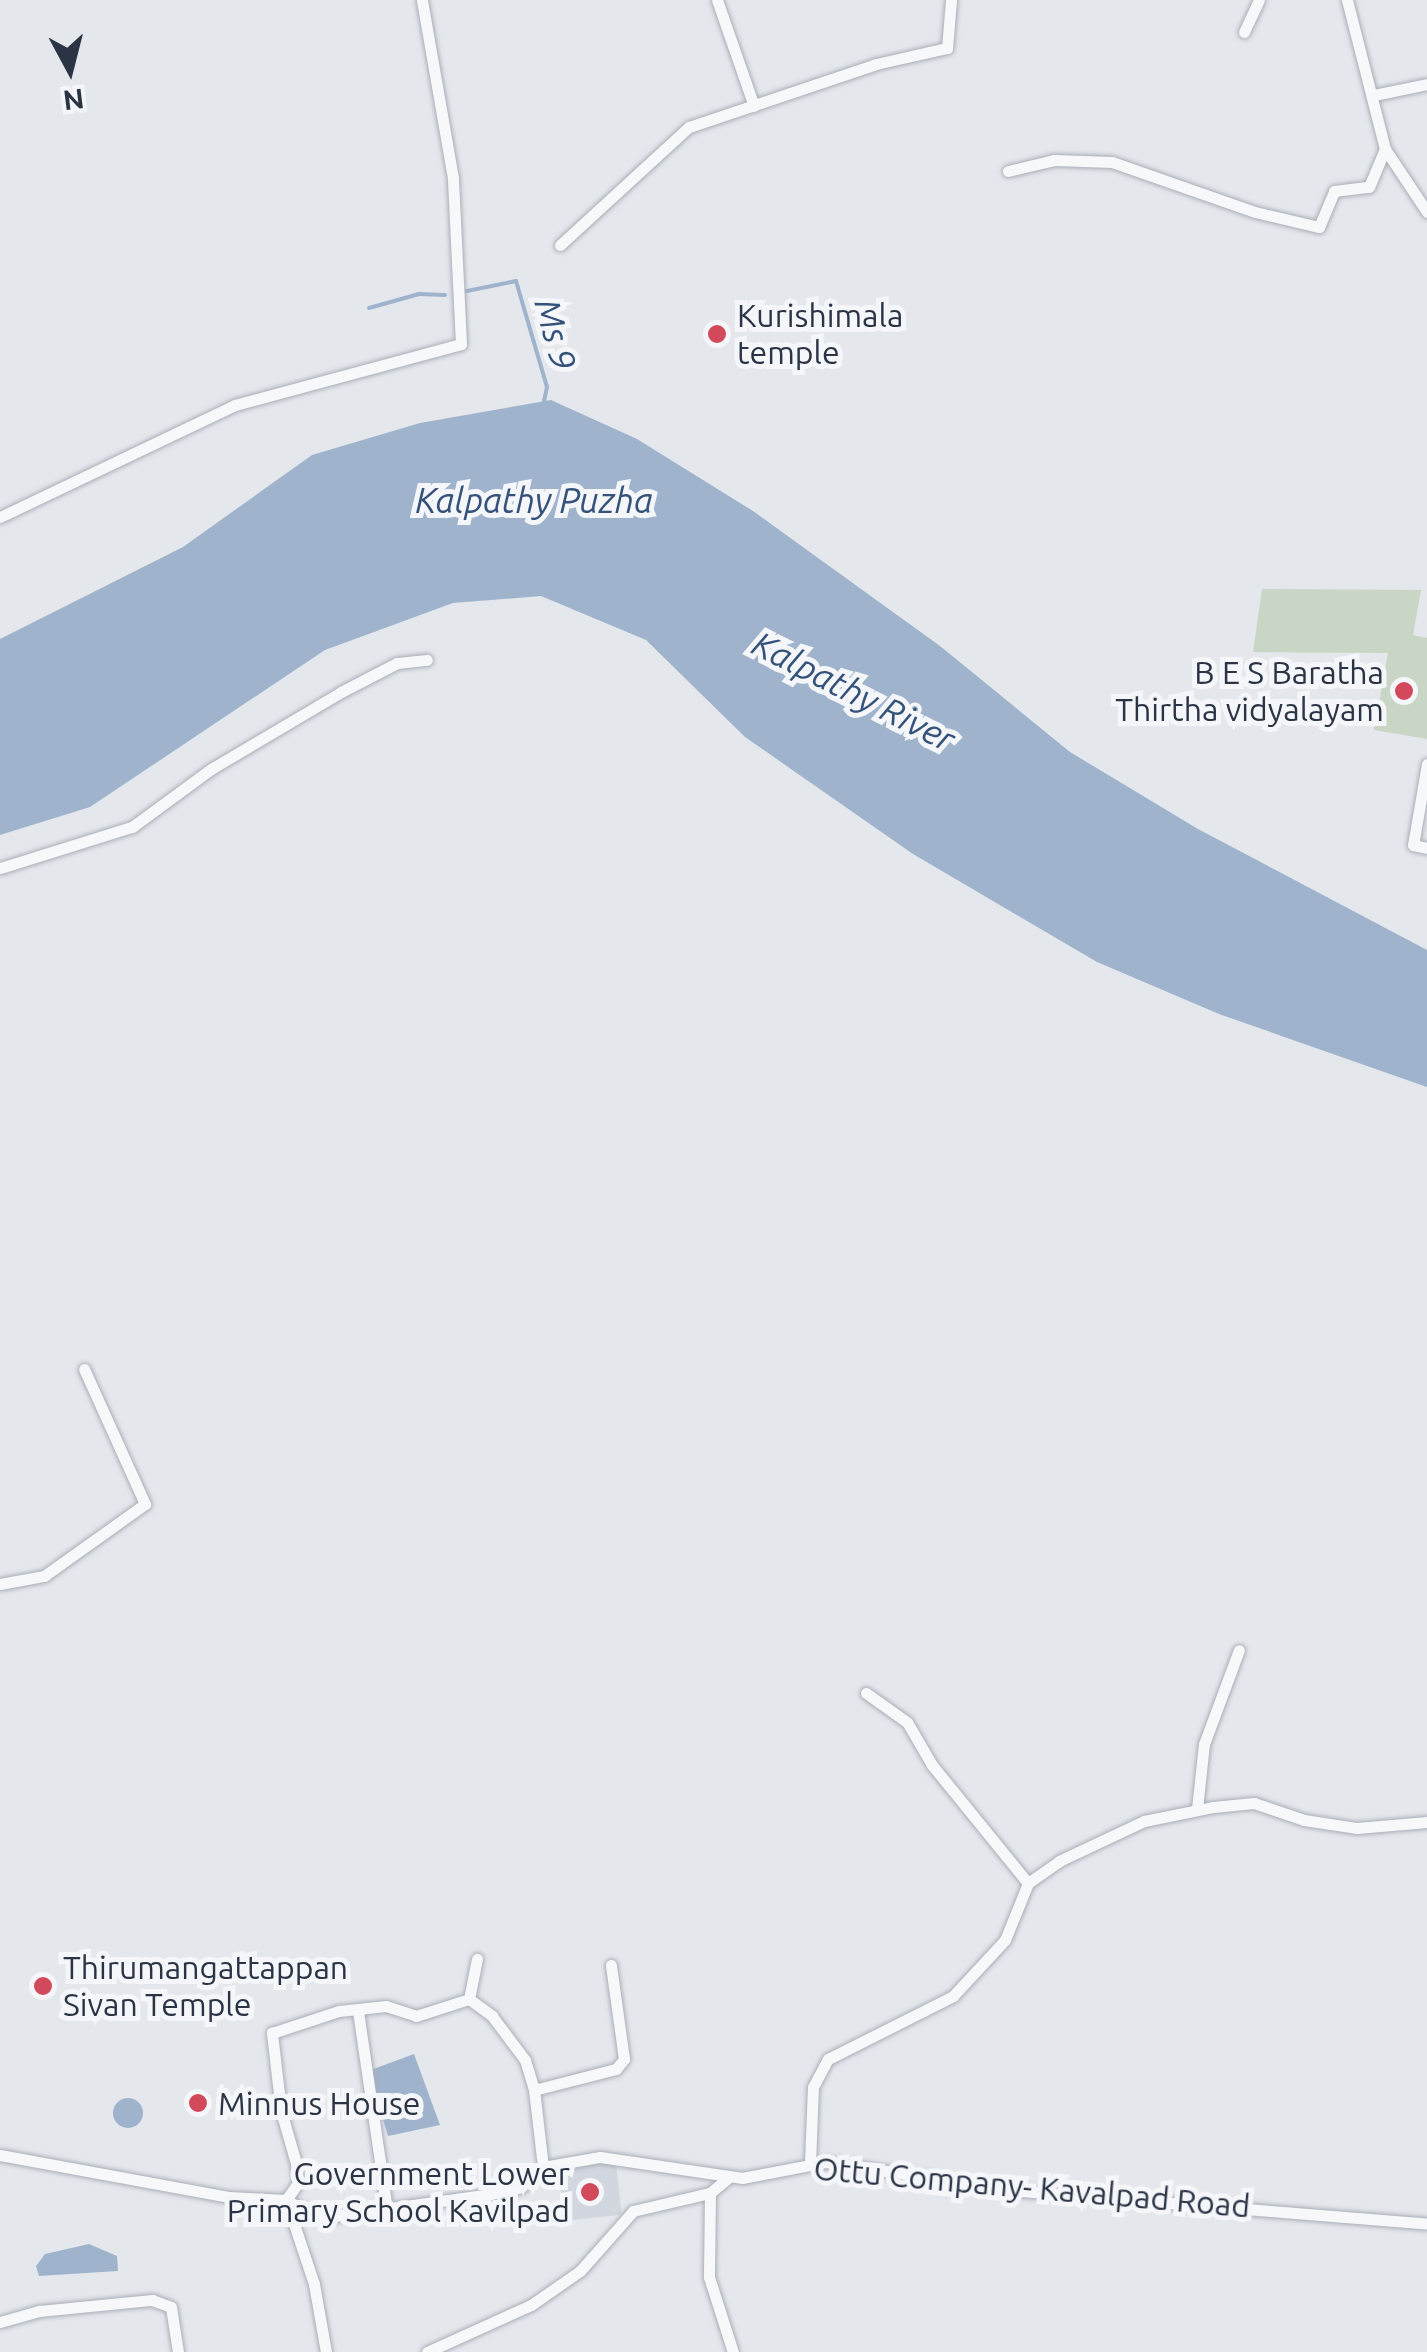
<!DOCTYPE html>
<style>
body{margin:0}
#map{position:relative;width:1427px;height:2352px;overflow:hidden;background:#e4e7ec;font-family:Ubuntu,sans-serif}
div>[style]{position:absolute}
.built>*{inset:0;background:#d2d6de;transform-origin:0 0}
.green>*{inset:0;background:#c9d6c5}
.water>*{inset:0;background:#9fb4cc}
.round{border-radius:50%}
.stream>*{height:4px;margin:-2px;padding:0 2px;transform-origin:2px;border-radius:2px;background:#9fb4cc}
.roads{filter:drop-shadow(0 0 2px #a9aeb7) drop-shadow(0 0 2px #a9aeb7)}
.minor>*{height:11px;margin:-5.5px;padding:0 5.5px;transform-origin:5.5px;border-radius:5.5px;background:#f7f8fa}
.dots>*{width:28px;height:28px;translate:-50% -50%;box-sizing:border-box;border:5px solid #f4f6f9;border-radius:50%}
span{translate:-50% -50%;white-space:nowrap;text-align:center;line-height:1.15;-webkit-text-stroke:10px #f4f6f9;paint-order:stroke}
.poi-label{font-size:32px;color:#2b3445}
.left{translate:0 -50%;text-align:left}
.right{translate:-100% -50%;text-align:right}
.street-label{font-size:32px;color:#2b3445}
.water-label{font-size:35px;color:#34527a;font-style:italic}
.north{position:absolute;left:20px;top:20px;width:100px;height:100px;-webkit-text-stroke:8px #f4f6f9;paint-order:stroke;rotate:173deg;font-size:28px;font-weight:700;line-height:40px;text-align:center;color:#2b3445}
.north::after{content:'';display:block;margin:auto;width:35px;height:45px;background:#2b3445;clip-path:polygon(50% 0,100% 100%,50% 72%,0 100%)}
</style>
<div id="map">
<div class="built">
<i style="left:616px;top:2162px;width:53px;height:58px;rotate:84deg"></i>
</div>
<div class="green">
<i style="clip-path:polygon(1262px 589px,1421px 590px,1413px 635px,1427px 638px,1427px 739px,1374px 730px,1388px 653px,1253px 652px)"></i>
</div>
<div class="water">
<i style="clip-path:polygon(551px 400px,637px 439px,753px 511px,940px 646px,1070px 752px,1198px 829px,1427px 950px,1427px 1087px,1219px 1014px,1097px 962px,913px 854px,745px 737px,646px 640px,541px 596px,453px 603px,325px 650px,90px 807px,0 835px,0 639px,183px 547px,312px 455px,420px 423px)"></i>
<i style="clip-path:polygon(414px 2054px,440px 2125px,388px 2136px,368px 2071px)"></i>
<i class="round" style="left:113px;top:2098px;width:30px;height:30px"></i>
<i style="clip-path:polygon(89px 2244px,117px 2256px,118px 2271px,39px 2276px,36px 2266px,45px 2254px)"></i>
</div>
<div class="stream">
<i style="left:467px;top:291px;width:50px;rotate:-11.5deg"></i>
<i style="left:516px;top:281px;width:110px;rotate:73.7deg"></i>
<i style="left:547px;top:387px;width:19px;rotate:102deg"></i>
<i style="left:369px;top:308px;width:52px;rotate:-15.6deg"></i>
<i style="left:419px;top:294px;width:26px;rotate:2deg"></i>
</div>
<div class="roads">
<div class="minor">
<i style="left:717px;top:0;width:112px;rotate:70.8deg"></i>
<i style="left:1347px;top:0;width:154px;rotate:75.7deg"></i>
<i style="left:1385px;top:149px;width:76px;rotate:56.3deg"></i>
<i style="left:1244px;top:32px;width:35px;rotate:-65deg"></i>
<i style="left:1374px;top:95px;width:54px;rotate:-11.7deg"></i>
<i style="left:1008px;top:171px;width:47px;rotate:-13.4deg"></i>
<i style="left:1054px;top:160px;width:58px;rotate:2deg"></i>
<i style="left:1112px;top:162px;width:151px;rotate:19.3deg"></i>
<i style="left:1255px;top:212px;width:66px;rotate:13.2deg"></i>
<i style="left:1319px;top:227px;width:39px;rotate:-67deg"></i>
<i style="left:1334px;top:191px;width:35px;rotate:-7deg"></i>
<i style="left:1369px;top:187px;width:41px;rotate:-67.2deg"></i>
<i style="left:560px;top:245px;width:175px;rotate:-42.5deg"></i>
<i style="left:689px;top:127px;width:197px;rotate:-18.6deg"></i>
<i style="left:876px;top:64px;width:73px;rotate:-12.7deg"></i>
<i style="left:947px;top:48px;width:48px;rotate:-85.2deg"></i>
<i style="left:0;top:517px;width:260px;rotate:-25.5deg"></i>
<i style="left:235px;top:405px;width:234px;rotate:-15.1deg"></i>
<i style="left:461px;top:344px;width:166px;rotate:-92.8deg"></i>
<i style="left:453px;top:178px;width:181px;rotate:-99.9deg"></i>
<i style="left:1427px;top:764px;width:82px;rotate:99.8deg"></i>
<i style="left:1413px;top:845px;width:14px;rotate:12deg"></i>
<i style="left:0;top:868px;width:138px;rotate:-17.3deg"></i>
<i style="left:132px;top:827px;width:98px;rotate:-36.3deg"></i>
<i style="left:211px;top:769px;width:151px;rotate:-30.6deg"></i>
<i style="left:341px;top:692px;width:63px;rotate:-27.4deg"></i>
<i style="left:397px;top:663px;width:30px;rotate:-6deg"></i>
<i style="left:0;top:1584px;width:45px;rotate:-10.3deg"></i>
<i style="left:44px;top:1576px;width:124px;rotate:-35.5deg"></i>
<i style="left:145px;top:1504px;width:148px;rotate:-114.3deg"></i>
<i style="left:866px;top:1693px;width:50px;rotate:35.3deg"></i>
<i style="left:907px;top:1722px;width:50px;rotate:59.8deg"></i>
<i style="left:932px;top:1765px;width:152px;rotate:50.9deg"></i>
<i style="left:1197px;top:1809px;width:65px;rotate:-83.9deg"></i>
<i style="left:1204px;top:1744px;width:100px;rotate:-69.6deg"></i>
<i style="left:469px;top:1999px;width:41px;rotate:-78.7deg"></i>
<i style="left:358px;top:2011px;width:202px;rotate:81.7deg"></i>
<i style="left:534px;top:2090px;width:78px;rotate:83.3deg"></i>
<i style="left:0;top:2155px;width:232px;rotate:10.4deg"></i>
<i style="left:228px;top:2197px;width:58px;rotate:3deg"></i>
<i style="left:286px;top:2200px;width:38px;rotate:28deg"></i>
<i style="left:320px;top:2218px;width:173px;rotate:-8deg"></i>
<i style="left:491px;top:2194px;width:31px;rotate:-13deg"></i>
<i style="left:521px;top:2187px;width:30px;rotate:-42deg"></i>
<i style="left:543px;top:2167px;width:58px;rotate:-10deg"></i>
<i style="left:600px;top:2157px;width:144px;rotate:8.4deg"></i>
<i style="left:742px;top:2178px;width:86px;rotate:-10.8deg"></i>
<i style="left:826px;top:2162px;width:197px;rotate:8.5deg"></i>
<i style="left:1021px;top:2191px;width:407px;rotate:4.6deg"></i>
<i style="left:810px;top:2164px;width:77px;rotate:-87.8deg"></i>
<i style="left:813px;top:2087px;width:32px;rotate:-62deg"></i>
<i style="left:828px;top:2059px;width:140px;rotate:-26.7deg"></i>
<i style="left:953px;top:1996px;width:76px;rotate:-47.1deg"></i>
<i style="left:1005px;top:1940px;width:61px;rotate:-68deg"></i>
<i style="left:1028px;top:1883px;width:38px;rotate:-35deg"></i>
<i style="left:1059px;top:1861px;width:94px;rotate:-25.2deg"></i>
<i style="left:1144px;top:1821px;width:70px;rotate:-11.5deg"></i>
<i style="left:1213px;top:1807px;width:41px;rotate:-5.6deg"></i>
<i style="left:1254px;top:1803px;width:53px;rotate:18.8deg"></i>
<i style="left:1304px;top:1820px;width:54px;rotate:8.6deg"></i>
<i style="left:1357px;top:1828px;width:70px;rotate:-4.9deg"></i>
<i style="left:710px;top:2193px;width:84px;rotate:90.7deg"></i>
<i style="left:709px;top:2277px;width:79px;rotate:72.3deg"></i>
<i style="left:0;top:2322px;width:41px;rotate:-15.8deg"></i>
<i style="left:39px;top:2311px;width:114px;rotate:-5.6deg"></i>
<i style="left:152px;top:2300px;width:20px;rotate:20deg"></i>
<i style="left:171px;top:2307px;width:46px;rotate:81.2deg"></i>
<i style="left:326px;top:2352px;width:69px;rotate:-100deg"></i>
<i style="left:314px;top:2284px;width:89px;rotate:-108.4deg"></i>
<i style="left:286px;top:2200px;width:21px;rotate:-55deg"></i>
<i style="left:298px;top:2183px;width:20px;rotate:-96deg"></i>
<i style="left:296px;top:2163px;width:54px;rotate:-106.1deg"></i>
<i style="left:281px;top:2111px;width:79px;rotate:-96.6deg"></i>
<i style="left:272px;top:2033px;width:71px;rotate:-18.2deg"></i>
<i style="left:339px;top:2011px;width:47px;rotate:-6.1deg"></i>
<i style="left:386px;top:2006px;width:32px;rotate:18deg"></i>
<i style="left:416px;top:2016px;width:56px;rotate:-17.8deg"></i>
<i style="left:469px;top:1999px;width:29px;rotate:36deg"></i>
<i style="left:492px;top:2016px;width:55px;rotate:53.1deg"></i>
<i style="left:525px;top:2060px;width:31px;rotate:73deg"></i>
<i style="left:534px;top:2090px;width:85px;rotate:-14.4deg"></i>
<i style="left:616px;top:2069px;width:13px;rotate:-51deg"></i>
<i style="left:624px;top:2059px;width:95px;rotate:-97.9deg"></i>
<i style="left:427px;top:2352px;width:114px;rotate:-24.3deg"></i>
<i style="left:531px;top:2305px;width:60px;rotate:-34.8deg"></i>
<i style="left:580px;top:2271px;width:80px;rotate:-48.5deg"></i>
<i style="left:633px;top:2211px;width:79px;rotate:-13.2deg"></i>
<i style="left:710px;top:2193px;width:26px;rotate:-40deg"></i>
</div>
</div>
<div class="dots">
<i style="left:717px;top:334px;background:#d1495b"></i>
<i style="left:1404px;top:691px;background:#d1495b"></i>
<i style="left:43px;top:1986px;background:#d1495b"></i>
<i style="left:198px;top:2103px;background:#d1495b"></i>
<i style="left:590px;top:2192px;background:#d1495b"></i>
</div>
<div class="poi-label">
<span class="left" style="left:737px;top:334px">Kurishimala<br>temple</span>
<span class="right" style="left:1384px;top:691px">B E S Baratha<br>Thirtha vidyalayam</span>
<span class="left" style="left:63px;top:1986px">Thirumangattappan<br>Sivan Temple</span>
<span class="left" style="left:218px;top:2103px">Minnus House</span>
<span class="right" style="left:570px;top:2192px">Government Lower<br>Primary School Kavilpad</span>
</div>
<div class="street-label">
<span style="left:1032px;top:2187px;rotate:5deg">Ottu Company- Kavalpad Road</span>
</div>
<div class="water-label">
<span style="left:556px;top:334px;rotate:75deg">Ms 9</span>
<span style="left:534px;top:500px">Kalpathy Puzha</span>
<span style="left:854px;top:691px;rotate:27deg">Kalpathy River</span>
</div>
<div class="north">N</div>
</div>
